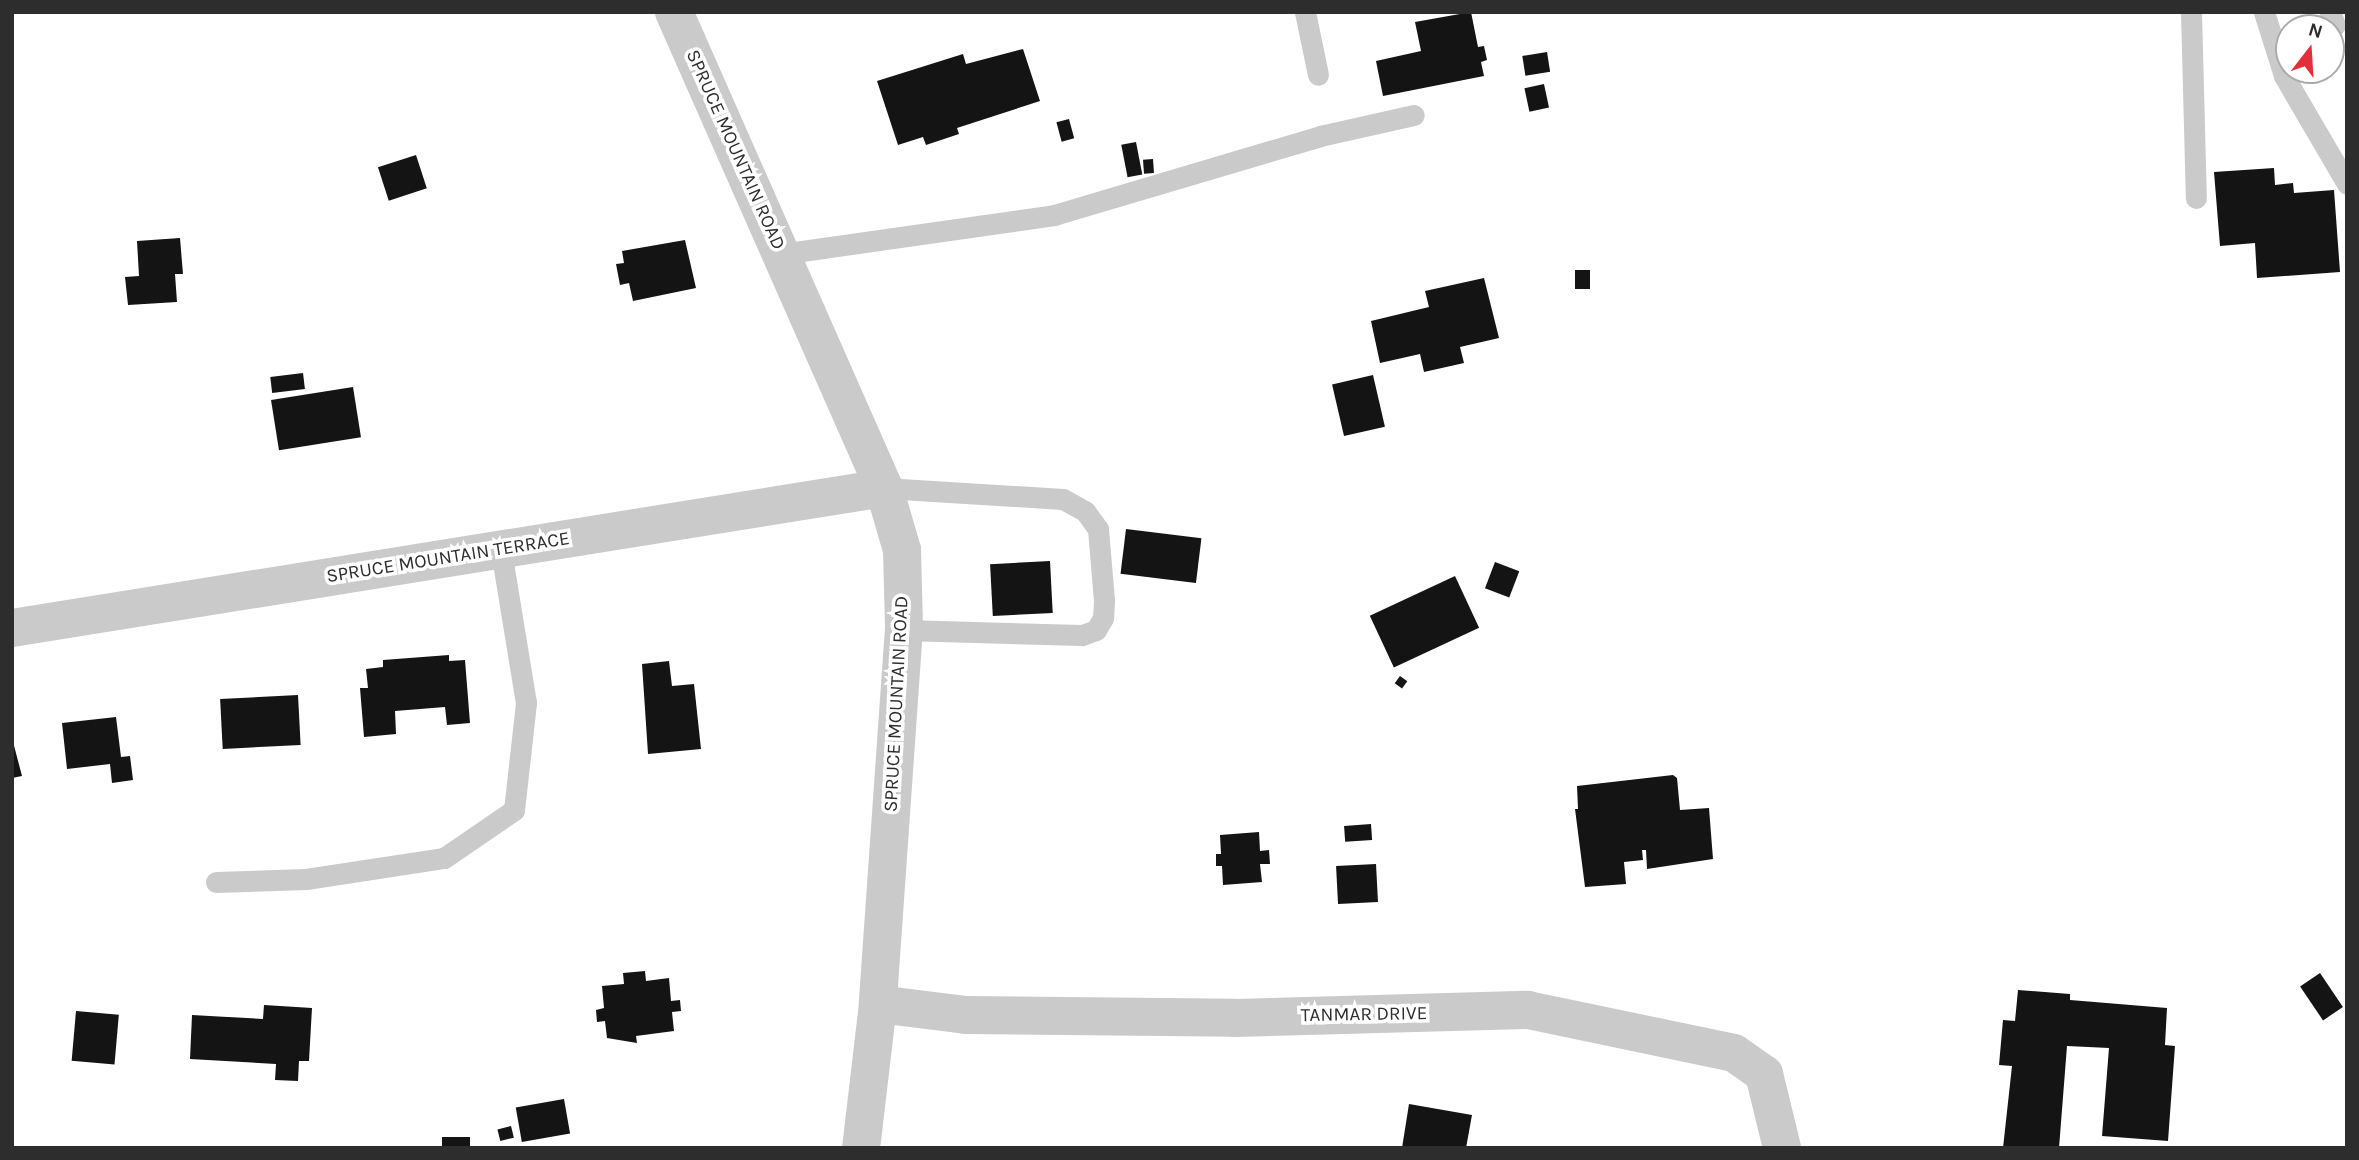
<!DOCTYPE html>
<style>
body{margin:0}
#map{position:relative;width:2359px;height:1160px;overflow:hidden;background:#fff;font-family:Karla,sans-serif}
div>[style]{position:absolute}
.building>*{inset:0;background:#141414;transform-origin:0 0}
.service>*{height:21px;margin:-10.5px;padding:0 10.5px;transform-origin:10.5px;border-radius:10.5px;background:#cacaca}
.minor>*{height:38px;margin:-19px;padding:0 19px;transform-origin:19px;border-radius:19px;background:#cacaca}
span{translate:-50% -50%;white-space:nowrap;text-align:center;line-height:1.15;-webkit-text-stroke:7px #fff;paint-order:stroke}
.street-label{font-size:19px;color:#2d2d2d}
.frame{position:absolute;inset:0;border:14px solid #2d2d2d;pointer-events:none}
.north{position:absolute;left:2275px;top:14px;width:70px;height:70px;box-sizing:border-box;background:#fff;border:2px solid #ababab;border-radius:50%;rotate:17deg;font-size:19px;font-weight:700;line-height:28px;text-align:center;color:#2d2d2d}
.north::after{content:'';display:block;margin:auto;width:24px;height:32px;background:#e42f3b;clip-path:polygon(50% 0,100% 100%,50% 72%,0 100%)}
</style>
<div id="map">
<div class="building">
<i style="clip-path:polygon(1471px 12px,1478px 47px,1484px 46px,1487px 60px,1481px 62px,1484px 76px,1383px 96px,1376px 61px,1421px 51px,1415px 22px)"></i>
<i style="clip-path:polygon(1023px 49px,1040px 101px,957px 128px,959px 134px,926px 145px,923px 137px,898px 145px,877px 81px,963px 54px,966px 64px)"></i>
<i style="left:1547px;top:52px;width:20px;height:25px;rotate:81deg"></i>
<i style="left:1544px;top:84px;width:24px;height:20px;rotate:78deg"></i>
<i style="left:1069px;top:119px;width:20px;height:13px;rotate:75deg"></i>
<i style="left:1136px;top:142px;width:33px;height:15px;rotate:79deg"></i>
<i style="left:416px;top:155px;width:35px;height:40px;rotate:72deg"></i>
<i style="left:1153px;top:159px;width:14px;height:10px;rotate:86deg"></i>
<i style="clip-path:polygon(2274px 168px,2275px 185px,2293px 183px,2294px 193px,2334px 190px,2340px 272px,2257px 278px,2255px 243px,2220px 246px,2214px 172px)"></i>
<i style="clip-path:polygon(180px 238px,183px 274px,175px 274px,177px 302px,128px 305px,125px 277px,139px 276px,137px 241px)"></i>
<i style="clip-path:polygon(685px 240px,696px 288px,633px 301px,629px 283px,620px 285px,616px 264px,624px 263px,622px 251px)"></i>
<i style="left:1575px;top:270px;width:15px;height:19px"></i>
<i style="clip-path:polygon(1484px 278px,1499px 338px,1460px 347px,1464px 363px,1424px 372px,1420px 354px,1380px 363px,1371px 321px,1429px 307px,1425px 291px)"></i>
<i style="left:303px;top:373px;width:16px;height:33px;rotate:83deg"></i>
<i style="left:1373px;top:375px;width:53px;height:42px;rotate:77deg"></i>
<i style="left:353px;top:387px;width:51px;height:83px;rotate:81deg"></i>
<i style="left:1126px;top:529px;width:76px;height:45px;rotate:7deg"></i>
<i style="left:1050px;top:561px;width:52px;height:60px;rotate:87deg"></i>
<i style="left:1495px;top:562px;width:26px;height:28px;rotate:21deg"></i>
<i style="left:1455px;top:576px;width:57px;height:94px;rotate:65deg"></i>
<i style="clip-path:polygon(449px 655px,449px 661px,465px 660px,470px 723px,447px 725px,445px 707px,395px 711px,396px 734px,364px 737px,360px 688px,368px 688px,366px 669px,383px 667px,383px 660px)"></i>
<i style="clip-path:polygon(669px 661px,672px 686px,694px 684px,701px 749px,648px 754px,642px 664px)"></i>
<i style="left:1400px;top:676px;width:9px;height:9px;rotate:36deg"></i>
<i style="left:298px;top:695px;width:50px;height:78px;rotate:87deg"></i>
<i style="clip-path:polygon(116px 717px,121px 757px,130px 756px,133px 780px,112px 783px,110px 764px,67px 769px,62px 723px)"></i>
<i style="clip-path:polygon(12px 738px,22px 776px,12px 778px)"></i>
<i style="clip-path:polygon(1673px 775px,1677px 778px,1680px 810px,1709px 808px,1713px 859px,1647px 869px,1646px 850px,1642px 850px,1643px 860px,1624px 862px,1626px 884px,1585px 887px,1575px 809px,1578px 809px,1577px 786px)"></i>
<i style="left:1371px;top:824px;width:16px;height:27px;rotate:86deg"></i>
<i style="clip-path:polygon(1259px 832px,1260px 851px,1269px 850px,1270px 864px,1260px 864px,1262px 882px,1223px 885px,1222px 866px,1216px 866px,1216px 854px,1221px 854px,1220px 835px)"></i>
<i style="left:1376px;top:864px;width:38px;height:40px;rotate:87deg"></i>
<i style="clip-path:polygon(645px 971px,646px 981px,669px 978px,671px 1001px,680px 1000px,681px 1011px,672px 1012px,674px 1031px,636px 1036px,637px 1043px,607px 1038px,605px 1021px,597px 1022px,596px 1010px,604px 1008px,602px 986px,624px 984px,623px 973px)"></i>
<i style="left:2320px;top:973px;width:41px;height:24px;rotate:56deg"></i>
<i style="clip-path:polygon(2018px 990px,2070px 994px,2070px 1000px,2167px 1008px,2165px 1045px,2175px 1046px,2168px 1141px,2102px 1136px,2109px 1048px,2067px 1046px,2059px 1148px,2003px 1148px,2012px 1066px,1999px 1065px,2003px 1020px,2015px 1021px)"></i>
<i style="clip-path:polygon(264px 1005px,312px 1008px,309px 1061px,299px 1061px,298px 1081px,275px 1080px,276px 1064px,190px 1059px,192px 1015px,263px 1019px)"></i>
<i style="left:76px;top:1011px;width:43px;height:50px;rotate:5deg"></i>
<i style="left:564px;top:1099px;width:35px;height:49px;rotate:80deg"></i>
<i style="clip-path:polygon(1409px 1104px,1472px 1115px,1466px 1148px,1402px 1148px)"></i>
<i style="left:511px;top:1126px;width:12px;height:14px;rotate:76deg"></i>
<i style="left:470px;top:1137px;width:11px;height:28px;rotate:90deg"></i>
</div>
<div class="service">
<i style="left:1305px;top:12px;width:64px;rotate:78.3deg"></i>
<i style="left:2191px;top:12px;width:186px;rotate:88.5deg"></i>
<i style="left:2264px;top:12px;width:67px;rotate:72.6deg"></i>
<i style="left:2284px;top:76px;width:125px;rotate:59.7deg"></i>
<i style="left:2330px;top:12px;width:14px;rotate:69deg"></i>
<i style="left:781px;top:254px;width:276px;rotate:-8.1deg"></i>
<i style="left:1054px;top:215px;width:277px;rotate:-16.5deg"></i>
<i style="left:1320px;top:136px;width:96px;rotate:-12.6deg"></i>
<i style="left:884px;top:488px;width:179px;rotate:3.5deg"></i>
<i style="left:1063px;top:499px;width:25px;rotate:29deg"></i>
<i style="left:1085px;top:511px;width:22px;rotate:54deg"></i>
<i style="left:1098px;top:529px;width:72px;rotate:85.2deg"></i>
<i style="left:1104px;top:601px;width:17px;rotate:93deg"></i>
<i style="left:1103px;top:618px;width:14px;rotate:120deg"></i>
<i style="left:1096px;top:630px;width:15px;rotate:160deg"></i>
<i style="left:1082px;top:635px;width:178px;rotate:-178.4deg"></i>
<i style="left:216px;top:882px;width:90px;rotate:-1.9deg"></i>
<i style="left:306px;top:879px;width:140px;rotate:-8.7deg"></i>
<i style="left:444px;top:858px;width:85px;rotate:-34.4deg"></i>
<i style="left:514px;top:810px;width:108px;rotate:-83.6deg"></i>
<i style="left:526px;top:703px;width:155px;rotate:-99.3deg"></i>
</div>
<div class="minor">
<i style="left:674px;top:12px;width:520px;rotate:66.19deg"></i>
<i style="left:884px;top:488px;width:65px;rotate:73.8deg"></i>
<i style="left:902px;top:550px;width:78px;rotate:88.5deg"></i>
<i style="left:904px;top:628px;width:377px;rotate:94deg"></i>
<i style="left:878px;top:1004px;width:145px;rotate:96.7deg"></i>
<i style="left:12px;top:628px;width:883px;rotate:-9.12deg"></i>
<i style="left:878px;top:1004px;width:89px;rotate:7.1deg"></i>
<i style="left:966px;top:1015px;width:269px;rotate:0.6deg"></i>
<i style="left:1235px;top:1018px;width:293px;rotate:-1.6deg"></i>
<i style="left:1528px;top:1010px;width:210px;rotate:11.8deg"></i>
<i style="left:1734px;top:1053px;width:37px;rotate:35deg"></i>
<i style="left:1764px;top:1074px;width:76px;rotate:76.3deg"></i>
</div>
<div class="street-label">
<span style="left:735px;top:150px;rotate:66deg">SPRUCE MOUNTAIN ROAD</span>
<span style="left:448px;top:558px;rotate:-9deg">SPRUCE MOUNTAIN TERRACE</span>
<span style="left:897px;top:704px;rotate:-87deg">SPRUCE MOUNTAIN ROAD</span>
<span style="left:1364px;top:1015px;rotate:-1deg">TANMAR DRIVE</span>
</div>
<div class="frame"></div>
<div class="north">N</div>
</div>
